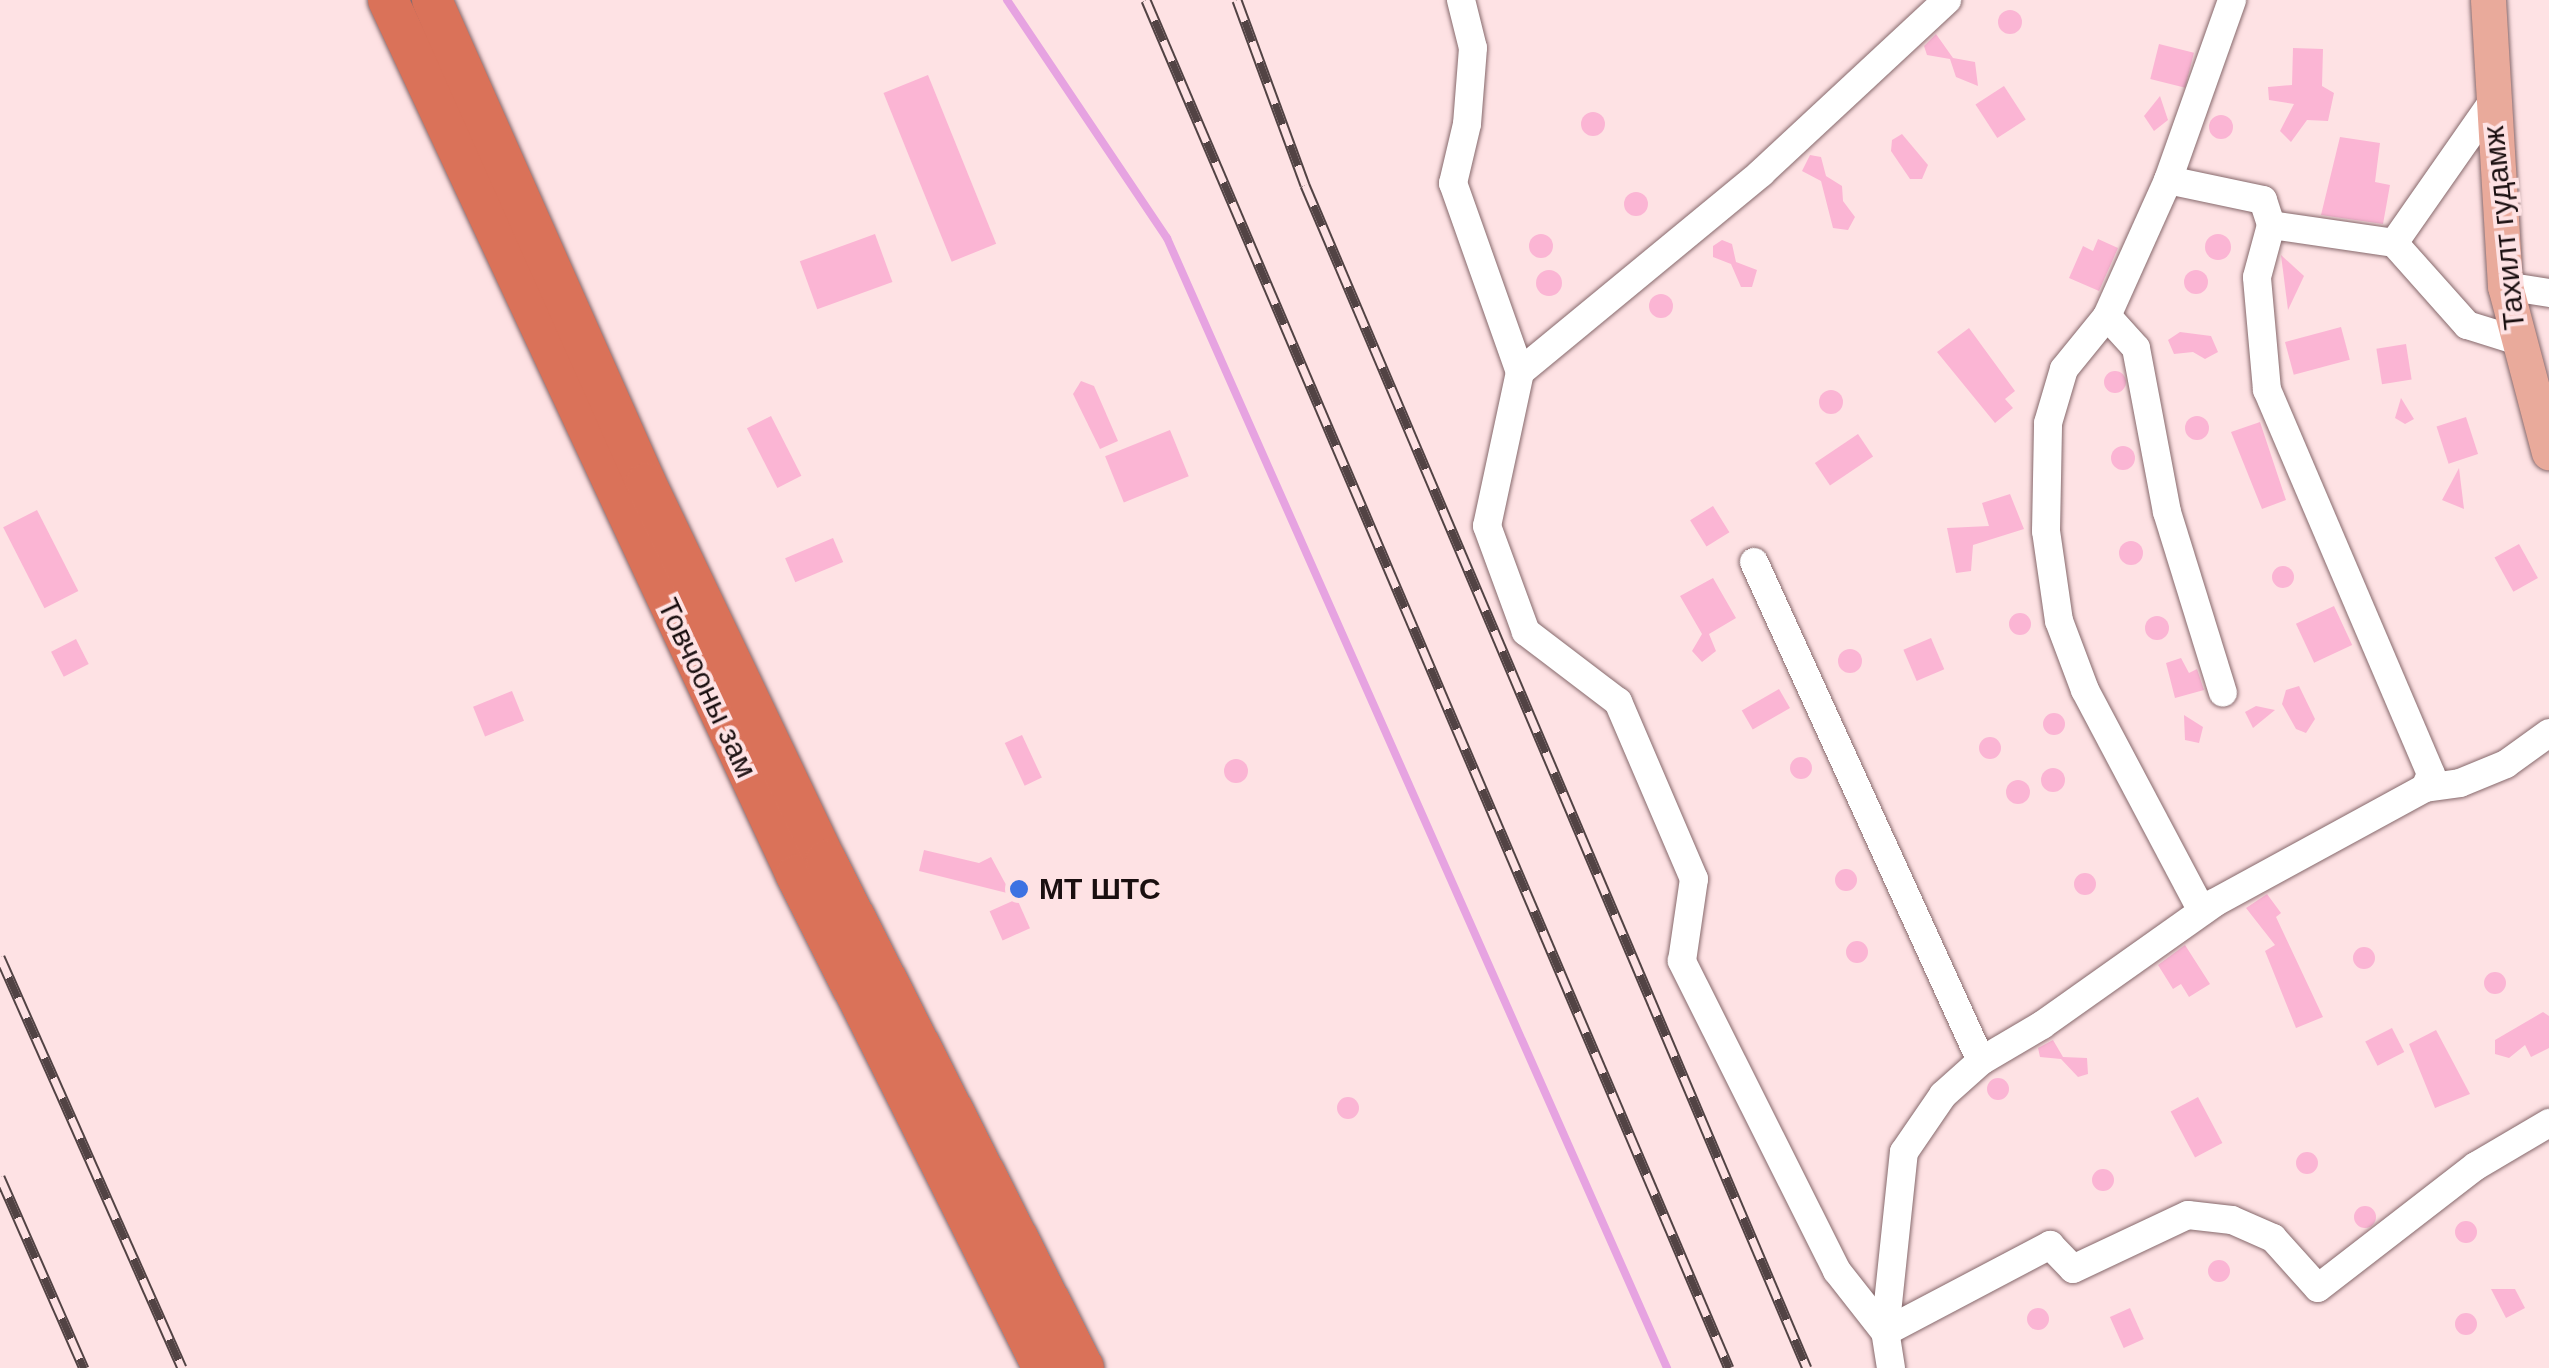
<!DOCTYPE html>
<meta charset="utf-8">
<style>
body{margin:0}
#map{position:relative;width:2549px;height:1368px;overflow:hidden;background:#fee2e4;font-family:Arial,sans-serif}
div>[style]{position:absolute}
.stream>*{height:8px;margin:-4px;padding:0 4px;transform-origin:4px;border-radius:4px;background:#e6a3e1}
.building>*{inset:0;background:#fbb5d4;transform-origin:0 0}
.round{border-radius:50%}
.roads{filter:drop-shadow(0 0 2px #86696c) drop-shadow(0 0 2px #86696c)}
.minor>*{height:28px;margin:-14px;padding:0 14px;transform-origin:14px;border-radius:14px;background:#fff}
.major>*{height:35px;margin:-17.5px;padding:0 17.5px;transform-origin:17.5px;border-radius:17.5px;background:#e9aa9b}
.highway>*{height:40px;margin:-20px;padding:0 20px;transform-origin:20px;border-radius:20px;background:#da7259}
.rail>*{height:11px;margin-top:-5.5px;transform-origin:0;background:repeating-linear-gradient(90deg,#fee2e4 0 22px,#524344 0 44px);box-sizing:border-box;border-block:2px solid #524344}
.dots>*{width:28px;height:28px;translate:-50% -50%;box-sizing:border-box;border:5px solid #fee2e4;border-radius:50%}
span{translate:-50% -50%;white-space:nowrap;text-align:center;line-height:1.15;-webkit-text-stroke:8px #fee2e4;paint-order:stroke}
.street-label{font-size:30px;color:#1a0f10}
.poi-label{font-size:30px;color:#1a0f10;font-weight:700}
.left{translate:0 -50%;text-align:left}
</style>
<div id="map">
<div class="stream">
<i style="left:1007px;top:0;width:287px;rotate:56.1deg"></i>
<i style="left:1167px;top:238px;width:1236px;rotate:66.13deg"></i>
</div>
<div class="building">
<i class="round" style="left:1998px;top:10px;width:24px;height:24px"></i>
<i style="clip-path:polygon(1936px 34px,1953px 58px,1975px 62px,1978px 86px,1956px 77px,1950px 59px,1927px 55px,1924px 46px)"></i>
<i style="left:2159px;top:44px;width:36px;height:36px;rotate:14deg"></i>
<i style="clip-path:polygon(2293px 48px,2323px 49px,2322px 86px,2334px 93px,2328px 121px,2307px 120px,2291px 142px,2280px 131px,2294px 104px,2269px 100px,2268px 87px,2292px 85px)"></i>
<i style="left:928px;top:75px;width:182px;height:48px;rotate:68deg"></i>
<i style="left:2004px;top:86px;width:40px;height:34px;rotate:57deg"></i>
<i style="clip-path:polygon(2160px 96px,2168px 120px,2154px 131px,2144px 116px)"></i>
<i class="round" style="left:1581px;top:112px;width:24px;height:24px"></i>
<i class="round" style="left:2209px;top:115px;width:24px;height:24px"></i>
<i style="clip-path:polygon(1902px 134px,1928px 165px,1922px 179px,1910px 179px,1891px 151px,1892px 140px)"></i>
<i style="clip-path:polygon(2340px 137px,2380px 143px,2375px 182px,2390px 185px,2383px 224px,2321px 215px)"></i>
<i style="clip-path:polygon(1810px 155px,1821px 157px,1826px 176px,1842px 186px,1843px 201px,1855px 217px,1848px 230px,1833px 228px,1821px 181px,1802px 171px)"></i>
<i class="round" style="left:1624px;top:192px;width:24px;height:24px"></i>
<i class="round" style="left:1529px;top:234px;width:24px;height:24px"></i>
<i style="left:875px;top:234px;width:51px;height:80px;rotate:70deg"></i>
<i class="round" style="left:2205px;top:234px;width:26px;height:26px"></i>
<i style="clip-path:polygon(2098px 239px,2118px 248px,2099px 291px,2069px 278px,2083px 246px,2093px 251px)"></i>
<i style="clip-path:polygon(1722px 240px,1732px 244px,1736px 262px,1757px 270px,1752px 287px,1741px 287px,1731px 264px,1713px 257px,1713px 246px)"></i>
<i style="clip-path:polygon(2281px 255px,2304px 276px,2288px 310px)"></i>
<i class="round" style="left:2184px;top:270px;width:24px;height:24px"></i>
<i class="round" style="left:1536px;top:270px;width:26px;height:26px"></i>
<i class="round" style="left:1649px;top:294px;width:24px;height:24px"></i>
<i style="left:2341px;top:327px;width:34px;height:58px;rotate:75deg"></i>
<i style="clip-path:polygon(1969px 328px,2015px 391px,2005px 399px,2013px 408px,1995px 423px,1937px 352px)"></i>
<i style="clip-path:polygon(2180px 332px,2211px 336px,2218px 352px,2205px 359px,2193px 352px,2174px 354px,2168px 340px)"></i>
<i style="left:2406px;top:344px;width:36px;height:30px;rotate:81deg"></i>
<i class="round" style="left:2104px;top:371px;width:22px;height:22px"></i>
<i style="clip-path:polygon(1081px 381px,1094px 386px,1118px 441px,1100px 449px,1073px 394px)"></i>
<i class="round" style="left:1819px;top:390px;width:24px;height:24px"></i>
<i style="clip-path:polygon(2401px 398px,2414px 419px,2405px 424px,2395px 418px)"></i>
<i class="round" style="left:2185px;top:416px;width:24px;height:24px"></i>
<i style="left:771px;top:416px;width:67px;height:27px;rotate:63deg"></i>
<i style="left:2466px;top:417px;width:39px;height:31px;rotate:72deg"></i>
<i style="clip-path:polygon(2260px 422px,2286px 500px,2262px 509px,2231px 432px)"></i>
<i style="left:1170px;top:430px;width:50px;height:70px;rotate:68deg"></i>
<i style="left:1858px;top:434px;width:27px;height:52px;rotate:56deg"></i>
<i class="round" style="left:2111px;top:446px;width:24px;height:24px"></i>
<i style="clip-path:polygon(2459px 468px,2464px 509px,2442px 500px)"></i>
<i style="clip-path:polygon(2010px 494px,2024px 529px,1973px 545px,1971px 571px,1956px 573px,1947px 528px,1989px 526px,1982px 503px)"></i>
<i style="left:1713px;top:506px;width:31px;height:27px;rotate:58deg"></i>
<i style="left:37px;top:510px;width:91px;height:38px;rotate:63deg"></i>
<i style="left:833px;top:538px;width:26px;height:52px;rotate:67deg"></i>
<i class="round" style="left:2119px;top:541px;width:24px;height:24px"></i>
<i style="left:2519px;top:544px;width:39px;height:28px;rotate:61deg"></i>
<i class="round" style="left:2272px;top:566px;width:22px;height:22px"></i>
<i style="clip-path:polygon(1713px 578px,1736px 618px,1709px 634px,1716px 651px,1702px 662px,1692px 651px,1702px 634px,1680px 596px)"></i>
<i style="left:2334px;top:606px;width:43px;height:42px;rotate:65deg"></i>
<i class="round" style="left:2009px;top:613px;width:22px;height:22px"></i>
<i class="round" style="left:2145px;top:616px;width:24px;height:24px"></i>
<i style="left:1931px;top:638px;width:34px;height:30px;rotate:67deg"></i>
<i style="left:76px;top:639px;width:28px;height:28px;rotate:63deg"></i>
<i class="round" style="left:1838px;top:649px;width:24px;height:24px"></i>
<i style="clip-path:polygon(2181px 658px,2189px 673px,2197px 669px,2204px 690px,2175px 698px,2166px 663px)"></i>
<i style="clip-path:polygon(2299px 686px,2315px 719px,2306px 733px,2296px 729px,2282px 704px,2286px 690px)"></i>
<i style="left:1779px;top:689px;width:22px;height:43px;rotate:60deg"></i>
<i style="left:512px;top:691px;width:32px;height:42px;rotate:68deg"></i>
<i style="clip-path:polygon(2256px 706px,2275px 710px,2253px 728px,2245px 712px)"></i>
<i class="round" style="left:2043px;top:713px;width:22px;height:22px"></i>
<i style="clip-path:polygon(2184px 715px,2203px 727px,2199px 743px,2185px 740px)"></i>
<i style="left:1022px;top:735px;width:47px;height:19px;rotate:65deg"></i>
<i class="round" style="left:1979px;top:737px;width:22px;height:22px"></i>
<i class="round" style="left:1790px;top:757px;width:22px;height:22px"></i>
<i class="round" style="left:1224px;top:759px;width:24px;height:24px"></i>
<i class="round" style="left:2041px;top:768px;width:24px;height:24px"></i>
<i class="round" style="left:2006px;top:780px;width:24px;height:24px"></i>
<i style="clip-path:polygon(924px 850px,979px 863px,991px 857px,1011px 894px,919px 871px)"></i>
<i class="round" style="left:1835px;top:869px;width:22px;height:22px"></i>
<i class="round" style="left:2074px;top:873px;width:22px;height:22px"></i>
<i style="clip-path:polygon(2267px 894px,2281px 913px,2276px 917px,2323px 1017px,2296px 1028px,2265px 951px,2275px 945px,2246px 908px)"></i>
<i style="left:1017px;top:899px;width:32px;height:30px;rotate:66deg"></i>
<i class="round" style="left:1846px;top:941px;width:22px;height:22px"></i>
<i style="clip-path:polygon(2185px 945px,2210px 984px,2189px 997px,2181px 984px,2173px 989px,2158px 965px)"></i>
<i class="round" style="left:2353px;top:947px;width:22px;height:22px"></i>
<i class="round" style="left:2484px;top:972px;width:22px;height:22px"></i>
<i style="clip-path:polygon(2543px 1012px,2549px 1016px,2549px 1048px,2531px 1057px,2525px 1045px,2509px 1058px,2495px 1054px,2495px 1040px)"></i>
<i style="left:2392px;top:1028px;width:27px;height:30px;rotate:63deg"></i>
<i style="clip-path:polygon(2436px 1030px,2470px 1094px,2435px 1108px,2409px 1044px)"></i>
<i style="clip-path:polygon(2053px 1040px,2063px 1057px,2087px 1058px,2088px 1074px,2078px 1077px,2061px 1059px,2040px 1057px,2038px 1048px)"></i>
<i class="round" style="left:1987px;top:1078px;width:22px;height:22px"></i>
<i class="round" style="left:1337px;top:1097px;width:22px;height:22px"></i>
<i style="left:2198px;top:1097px;width:52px;height:31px;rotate:62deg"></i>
<i class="round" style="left:2296px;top:1152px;width:22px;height:22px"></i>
<i class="round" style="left:2092px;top:1169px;width:22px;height:22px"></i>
<i class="round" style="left:2354px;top:1206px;width:22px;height:22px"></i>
<i class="round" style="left:2455px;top:1221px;width:22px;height:22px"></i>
<i class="round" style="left:2208px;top:1260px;width:22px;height:22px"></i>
<i style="clip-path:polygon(2491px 1289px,2515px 1289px,2525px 1308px,2506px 1318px)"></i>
<i class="round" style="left:2027px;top:1308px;width:22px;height:22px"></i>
<i style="left:2130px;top:1308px;width:34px;height:22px;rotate:66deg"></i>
<i class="round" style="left:2455px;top:1313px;width:22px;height:22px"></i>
</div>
<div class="roads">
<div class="minor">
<i style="left:1461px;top:0;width:49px;rotate:76deg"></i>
<i style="left:1473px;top:48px;width:76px;rotate:94.5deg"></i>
<i style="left:1467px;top:124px;width:61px;rotate:103.3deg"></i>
<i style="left:1453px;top:183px;width:201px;rotate:70.5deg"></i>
<i style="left:2168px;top:180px;width:97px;rotate:11.9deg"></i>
<i style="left:2263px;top:200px;width:26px;rotate:72deg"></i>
<i style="left:2271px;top:225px;width:124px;rotate:8.3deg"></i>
<i style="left:2394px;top:243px;width:110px;rotate:48.3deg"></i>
<i style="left:2467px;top:325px;width:50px;rotate:17.4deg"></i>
<i style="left:2394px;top:243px;width:169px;rotate:-55.1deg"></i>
<i style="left:2505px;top:286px;width:45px;rotate:9deg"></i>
<i style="left:2107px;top:316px;width:43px;rotate:47.8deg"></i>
<i style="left:2136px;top:348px;width:167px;rotate:79.3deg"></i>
<i style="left:2167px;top:512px;width:189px;rotate:72.8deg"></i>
<i style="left:1754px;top:562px;width:548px;rotate:65.54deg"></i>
<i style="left:2425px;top:788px;width:35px;rotate:-8deg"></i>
<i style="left:2460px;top:783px;width:50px;rotate:-22.4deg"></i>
<i style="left:2506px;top:764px;width:53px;rotate:-35.8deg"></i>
<i style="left:2202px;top:911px;width:250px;rotate:-117.9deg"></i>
<i style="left:2085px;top:690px;width:74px;rotate:-110.6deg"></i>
<i style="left:2059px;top:621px;width:91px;rotate:-98.2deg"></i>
<i style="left:2046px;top:531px;width:108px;rotate:-88.9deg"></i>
<i style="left:2048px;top:423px;width:56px;rotate:-73.5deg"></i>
<i style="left:2064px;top:369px;width:68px;rotate:-50.9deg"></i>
<i style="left:2107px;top:316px;width:149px;rotate:-65.8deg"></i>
<i style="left:2168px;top:180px;width:191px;rotate:-70.4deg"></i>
<i style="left:1885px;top:1332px;width:78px;rotate:-128.2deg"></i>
<i style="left:1837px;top:1271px;width:347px;rotate:-116.6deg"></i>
<i style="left:1682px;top:961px;width:83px;rotate:-81.7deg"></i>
<i style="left:1694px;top:879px;width:193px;rotate:-113.2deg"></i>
<i style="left:1618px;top:702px;width:116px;rotate:-142.7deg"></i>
<i style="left:1526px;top:632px;width:113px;rotate:-110.2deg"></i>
<i style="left:1487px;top:526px;width:157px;rotate:-77.9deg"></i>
<i style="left:1520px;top:372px;width:313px;rotate:-39.5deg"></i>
<i style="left:1761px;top:173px;width:254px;rotate:-42.9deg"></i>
<i style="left:1885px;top:1332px;width:187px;rotate:-27.8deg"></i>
<i style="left:2050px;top:1245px;width:33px;rotate:46deg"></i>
<i style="left:2073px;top:1269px;width:127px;rotate:-25.2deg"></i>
<i style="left:2188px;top:1215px;width:44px;rotate:6.5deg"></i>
<i style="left:2232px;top:1220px;width:45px;rotate:23.7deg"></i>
<i style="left:2273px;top:1238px;width:67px;rotate:48deg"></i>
<i style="left:2318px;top:1288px;width:200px;rotate:-37.7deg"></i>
<i style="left:2476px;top:1166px;width:85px;rotate:-30.5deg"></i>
<i style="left:1891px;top:1368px;width:36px;rotate:-99deg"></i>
<i style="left:1885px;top:1332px;width:181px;rotate:-84deg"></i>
<i style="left:1904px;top:1152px;width:69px;rotate:-55.6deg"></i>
<i style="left:1943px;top:1095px;width:51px;rotate:-41.8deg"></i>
<i style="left:1981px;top:1061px;width:71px;rotate:-30.5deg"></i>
<i style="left:2042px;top:1025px;width:211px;rotate:-35.3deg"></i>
<i style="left:2214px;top:903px;width:240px;rotate:-28.6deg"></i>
<i style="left:2425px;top:788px;width:15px;rotate:-67deg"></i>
<i style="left:2431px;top:774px;width:418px;rotate:-113.1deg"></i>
<i style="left:2267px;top:390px;width:113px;rotate:-95.1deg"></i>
<i style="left:2257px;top:277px;width:54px;rotate:-74.9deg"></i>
</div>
<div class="major">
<i style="left:2488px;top:0;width:287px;rotate:86.6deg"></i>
<i style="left:2505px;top:286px;width:172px;rotate:75.2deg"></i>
</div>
<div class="highway">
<i style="left:388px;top:0;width:965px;rotate:65deg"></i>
<i style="left:796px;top:875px;width:551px;rotate:63.39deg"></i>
<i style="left:432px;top:0;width:528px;rotate:66.1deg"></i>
<i style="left:646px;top:483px;width:418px;rotate:64.5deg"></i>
<i style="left:826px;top:860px;width:570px;rotate:63.08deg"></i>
</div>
</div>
<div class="rail">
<i style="left:1146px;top:0;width:1487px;rotate:66.92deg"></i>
<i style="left:1237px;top:0;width:197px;rotate:69.8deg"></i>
<i style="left:1305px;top:185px;width:1285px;rotate:67.01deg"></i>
<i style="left:0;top:957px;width:449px;rotate:66.1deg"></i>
<i style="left:0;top:1177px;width:209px;rotate:66.3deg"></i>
</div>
<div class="dots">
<i style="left:1019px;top:889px;background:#3d72e2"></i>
</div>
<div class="street-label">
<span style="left:2504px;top:228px;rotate:-96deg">Тахилт гудамж</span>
<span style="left:707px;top:688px;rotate:65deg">Товчооны зам</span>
</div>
<div class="poi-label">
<span class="left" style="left:1039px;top:889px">MT ШТС</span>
</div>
</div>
